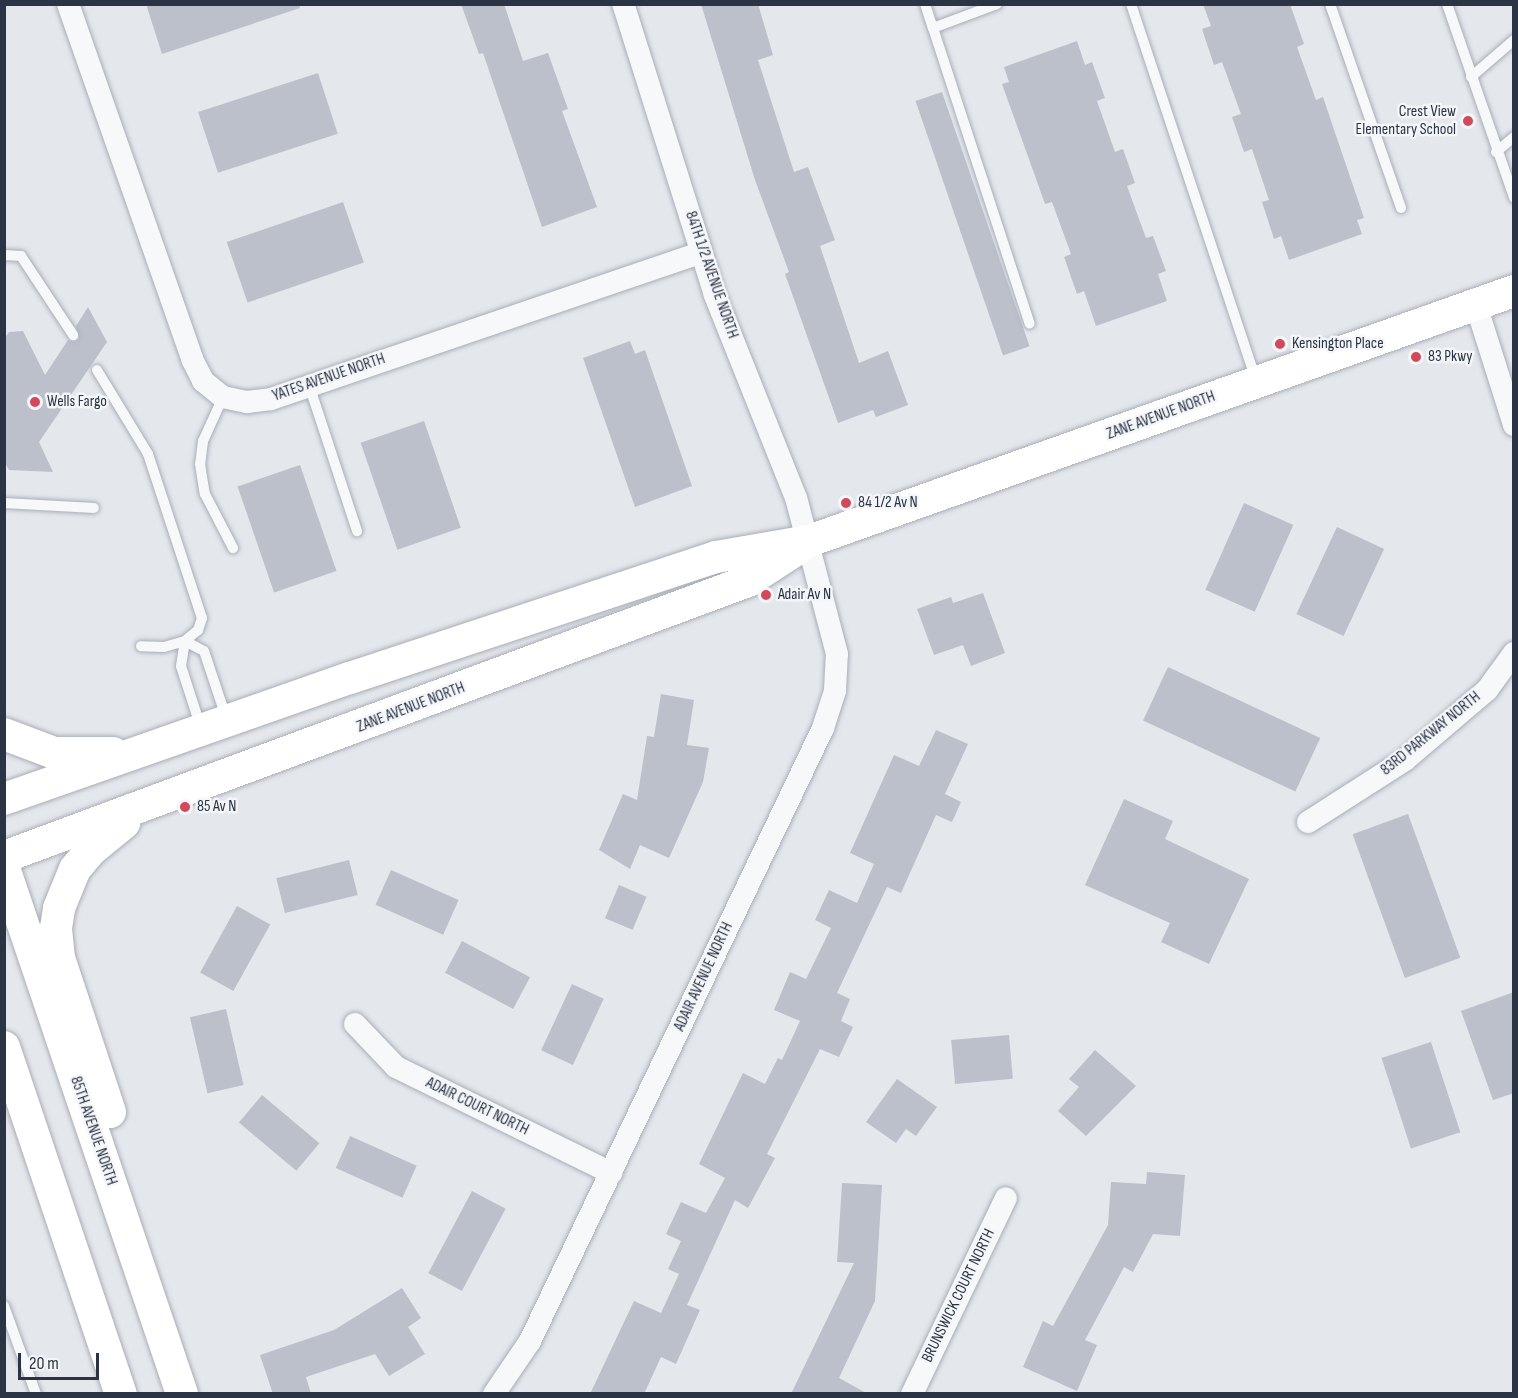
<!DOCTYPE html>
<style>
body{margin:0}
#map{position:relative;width:1518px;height:1398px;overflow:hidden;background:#e4e7ec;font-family:"Sofia Sans Condensed",sans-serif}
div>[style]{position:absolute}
.building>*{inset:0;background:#bbc0ca;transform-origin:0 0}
.roads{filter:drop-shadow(0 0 2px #a9aeb7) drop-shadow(0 0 2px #a9aeb7)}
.service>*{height:10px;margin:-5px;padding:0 5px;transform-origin:5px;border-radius:5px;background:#f7f8fa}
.minor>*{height:22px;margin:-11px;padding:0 11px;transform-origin:11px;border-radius:11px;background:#f7f8fa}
.secondary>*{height:32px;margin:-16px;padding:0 16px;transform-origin:16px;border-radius:16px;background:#fff}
.dots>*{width:16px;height:16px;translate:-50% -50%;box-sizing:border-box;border:3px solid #f4f6f9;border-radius:50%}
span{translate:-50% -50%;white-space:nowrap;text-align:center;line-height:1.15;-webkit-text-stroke:5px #f4f6f9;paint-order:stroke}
.poi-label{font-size:16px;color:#2b3445}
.right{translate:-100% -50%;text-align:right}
.left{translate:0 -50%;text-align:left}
.street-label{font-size:16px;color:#2b3445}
.frame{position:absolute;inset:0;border:6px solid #2b3445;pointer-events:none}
.scale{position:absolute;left:18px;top:1353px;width:81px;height:27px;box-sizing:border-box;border:3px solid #2b3445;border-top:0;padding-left:8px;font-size:18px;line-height:21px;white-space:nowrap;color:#2b3445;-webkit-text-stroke:4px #f4f6f9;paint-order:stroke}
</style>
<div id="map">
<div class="building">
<i style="clip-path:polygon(146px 4px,299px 4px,300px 8px,162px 54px)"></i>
<i style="clip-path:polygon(461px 4px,504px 4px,523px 61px,548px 53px,568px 109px,562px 111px,597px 207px,542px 227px,483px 53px,479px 54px)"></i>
<i style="clip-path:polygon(701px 4px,758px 4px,773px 55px,758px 60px,794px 172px,808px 167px,835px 240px,820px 246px,859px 363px,888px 351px,908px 405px,876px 417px,873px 410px,838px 423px,785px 274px,789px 272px,755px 180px)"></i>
<i style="clip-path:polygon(1203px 4px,1290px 4px,1304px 44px,1297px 47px,1316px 100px,1323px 97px,1364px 218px,1357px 220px,1362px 234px,1289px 260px,1281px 236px,1274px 239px,1262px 202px,1269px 200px,1252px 149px,1244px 152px,1232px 117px,1241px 114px,1222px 62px,1214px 65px,1202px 29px,1211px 26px)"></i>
<i style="clip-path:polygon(1077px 41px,1085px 65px,1092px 62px,1105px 98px,1097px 101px,1115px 152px,1123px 149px,1135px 183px,1127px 186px,1146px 238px,1153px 236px,1166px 271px,1158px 274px,1167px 301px,1096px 326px,1084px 291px,1077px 294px,1064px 257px,1071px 254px,1052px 202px,1045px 204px,1002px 84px,1009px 82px,1004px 67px)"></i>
<i style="left:318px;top:73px;width:64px;height:126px;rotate:72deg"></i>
<i style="left:942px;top:92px;width:269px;height:28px;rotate:71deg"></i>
<i style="left:343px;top:202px;width:64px;height:123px;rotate:71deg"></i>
<i style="clip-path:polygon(88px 307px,107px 342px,39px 442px,53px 472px,9px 470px,4px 461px,4px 339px,9px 332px,23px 331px,45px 375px,68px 340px,74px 342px,79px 339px,76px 326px)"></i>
<i style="clip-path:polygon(630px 341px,635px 354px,645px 350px,692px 486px,635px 507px,583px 358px)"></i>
<i style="left:424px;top:421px;width:113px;height:67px;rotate:71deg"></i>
<i style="left:300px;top:465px;width:112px;height:66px;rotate:71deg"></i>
<i style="left:1244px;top:503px;width:54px;height:95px;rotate:24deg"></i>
<i style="left:1337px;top:527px;width:52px;height:96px;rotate:25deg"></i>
<i style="clip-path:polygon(983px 593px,1005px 653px,971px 666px,963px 645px,934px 655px,917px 609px,951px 597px,953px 603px)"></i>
<i style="left:1168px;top:667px;width:168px;height:59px;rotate:25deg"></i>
<i style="clip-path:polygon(661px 694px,694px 700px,687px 745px,709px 748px,703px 782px,669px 858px,640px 845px,630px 869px,599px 850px,623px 794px,637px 800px,647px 736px,654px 737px)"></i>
<i style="clip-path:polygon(936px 730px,968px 744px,945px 794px,961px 802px,952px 822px,936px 815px,901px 893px,887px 887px,837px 993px,850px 999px,841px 1021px,853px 1027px,839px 1057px,820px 1049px,767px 1154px,775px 1158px,748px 1208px,735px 1200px,687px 1305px,700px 1310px,676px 1364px,661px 1357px,644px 1394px,590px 1394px,634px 1301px,661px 1313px,679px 1274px,668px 1269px,681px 1241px,666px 1234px,681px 1202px,706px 1213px,725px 1178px,699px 1164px,743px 1073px,765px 1084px,778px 1058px,782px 1060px,800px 1021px,774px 1010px,790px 972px,806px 979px,831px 928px,815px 920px,829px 890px,857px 903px,874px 864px,850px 853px,894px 755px,919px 766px)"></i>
<i style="clip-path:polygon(1124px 799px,1173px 821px,1165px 839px,1249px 879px,1209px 964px,1161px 942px,1170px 923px,1085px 885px)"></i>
<i style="left:1408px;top:814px;width:153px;height:59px;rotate:70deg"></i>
<i style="left:349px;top:860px;width:36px;height:75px;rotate:76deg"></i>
<i style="left:391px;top:870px;width:74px;height:38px;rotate:24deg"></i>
<i style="left:619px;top:885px;width:30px;height:36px;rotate:23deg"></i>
<i style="left:237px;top:906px;width:38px;height:76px;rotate:29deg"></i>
<i style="left:462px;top:941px;width:77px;height:36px;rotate:28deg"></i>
<i style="left:572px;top:984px;width:35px;height:73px;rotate:25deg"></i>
<i style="clip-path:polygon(1514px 992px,1514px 1093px,1493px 1100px,1461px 1011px)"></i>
<i style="left:226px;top:1009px;width:78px;height:37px;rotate:77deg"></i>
<i style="left:1009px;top:1035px;width:44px;height:58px;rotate:85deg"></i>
<i style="left:1431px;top:1042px;width:95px;height:52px;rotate:72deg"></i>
<i style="clip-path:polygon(1095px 1050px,1136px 1086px,1086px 1136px,1058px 1111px,1079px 1087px,1069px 1079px)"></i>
<i style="clip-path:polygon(897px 1079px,937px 1107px,916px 1136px,906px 1129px,896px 1143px,866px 1122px)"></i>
<i style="left:262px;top:1095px;width:75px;height:36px;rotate:40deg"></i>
<i style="left:350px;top:1136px;width:73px;height:35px;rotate:24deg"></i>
<i style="clip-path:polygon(1147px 1172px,1185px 1175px,1180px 1236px,1153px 1234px,1133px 1272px,1124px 1267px,1085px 1340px,1097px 1345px,1077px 1391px,1023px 1367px,1043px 1321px,1053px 1326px,1108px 1225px,1111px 1182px,1146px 1184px)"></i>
<i style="clip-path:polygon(842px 1183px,882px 1185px,875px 1301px,839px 1378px,868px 1394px,791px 1394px,854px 1263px,837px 1262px)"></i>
<i style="left:472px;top:1191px;width:38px;height:93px;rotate:28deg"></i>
<i style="clip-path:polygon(402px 1288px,421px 1318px,408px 1327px,425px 1354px,389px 1376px,375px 1354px,306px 1377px,311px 1394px,273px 1394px,260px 1355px,334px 1330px)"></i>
</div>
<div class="roads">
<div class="service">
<i style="left:925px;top:4px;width:25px;rotate:72deg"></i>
<i style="left:997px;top:4px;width:68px;rotate:159.4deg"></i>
<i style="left:933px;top:28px;width:311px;rotate:71.9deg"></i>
<i style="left:1131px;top:4px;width:395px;rotate:71.6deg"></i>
<i style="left:1330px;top:4px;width:216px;rotate:70.8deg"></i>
<i style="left:1447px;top:4px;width:205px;rotate:70.9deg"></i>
<i style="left:1471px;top:77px;width:57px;rotate:-40.7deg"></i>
<i style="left:1496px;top:152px;width:23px;rotate:-40deg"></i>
<i style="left:4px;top:255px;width:17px;rotate:3deg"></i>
<i style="left:21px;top:256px;width:95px;rotate:56.6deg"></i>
<i style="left:97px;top:370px;width:98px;rotate:58.7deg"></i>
<i style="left:148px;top:454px;width:173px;rotate:71.8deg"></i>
<i style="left:202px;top:618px;width:13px;rotate:108deg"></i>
<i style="left:198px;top:630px;width:17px;rotate:140deg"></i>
<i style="left:185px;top:641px;width:22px;rotate:164deg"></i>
<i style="left:164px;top:647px;width:23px;rotate:-178deg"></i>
<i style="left:309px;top:385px;width:154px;rotate:71.8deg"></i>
<i style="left:223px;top:397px;width:48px;rotate:114.4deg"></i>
<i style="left:203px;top:441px;width:23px;rotate:97deg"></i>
<i style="left:200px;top:464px;width:30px;rotate:81deg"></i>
<i style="left:205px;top:494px;width:61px;rotate:62.6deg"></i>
<i style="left:4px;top:503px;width:90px;rotate:3.2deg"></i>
<i style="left:201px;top:728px;width:65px;rotate:-107.9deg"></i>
<i style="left:181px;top:666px;width:25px;rotate:-81deg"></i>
<i style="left:185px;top:641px;width:21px;rotate:28deg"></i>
<i style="left:204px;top:651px;width:70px;rotate:71.6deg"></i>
<i style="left:4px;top:1306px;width:94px;rotate:70deg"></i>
</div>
<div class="minor">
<i style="left:68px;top:4px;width:376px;rotate:70.7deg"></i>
<i style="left:192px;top:359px;width:25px;rotate:63deg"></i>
<i style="left:203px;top:381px;width:26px;rotate:39deg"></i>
<i style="left:223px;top:397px;width:25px;rotate:12deg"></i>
<i style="left:247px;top:402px;width:24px;rotate:-7deg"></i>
<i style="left:271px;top:399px;width:454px;rotate:-18.8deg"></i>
<i style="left:1476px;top:305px;width:126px;rotate:72.4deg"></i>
<i style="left:1308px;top:822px;width:115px;rotate:-32.6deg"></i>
<i style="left:1405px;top:760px;width:108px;rotate:-40.5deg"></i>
<i style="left:1487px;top:690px;width:46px;rotate:-53.9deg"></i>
<i style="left:355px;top:1024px;width:59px;rotate:46.4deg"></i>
<i style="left:396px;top:1067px;width:240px;rotate:26.2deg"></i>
<i style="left:494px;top:1394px;width:64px;rotate:-55.8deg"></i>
<i style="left:530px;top:1341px;width:679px;rotate:-64.45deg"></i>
<i style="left:823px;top:728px;width:40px;rotate:-72deg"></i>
<i style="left:835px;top:690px;width:36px;rotate:-87deg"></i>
<i style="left:837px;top:654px;width:161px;rotate:-104.7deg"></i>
<i style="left:796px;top:498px;width:219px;rotate:-111.8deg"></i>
<i style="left:715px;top:295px;width:305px;rotate:-107.5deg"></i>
<i style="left:912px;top:1394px;width:217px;rotate:-64.4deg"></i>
</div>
<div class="secondary">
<i style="left:4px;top:734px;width:53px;rotate:20.8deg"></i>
<i style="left:54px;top:753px;width:59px"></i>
<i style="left:4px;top:799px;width:367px;rotate:-19.3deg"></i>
<i style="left:350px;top:678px;width:385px;rotate:-18.3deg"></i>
<i style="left:716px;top:557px;width:94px;rotate:-9.8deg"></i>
<i style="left:809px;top:541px;width:748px;rotate:-19.53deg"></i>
<i style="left:4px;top:857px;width:794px;rotate:-20.35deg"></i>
<i style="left:748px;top:581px;width:61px;rotate:-32.9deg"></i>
<i style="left:4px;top:868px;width:555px;rotate:71.3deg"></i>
<i style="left:4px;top:1047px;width:366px;rotate:71.4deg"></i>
<i style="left:110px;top:1112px;width:162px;rotate:-108.3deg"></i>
<i style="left:59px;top:958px;width:30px;rotate:-96deg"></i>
<i style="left:56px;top:928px;width:20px;rotate:-81deg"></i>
<i style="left:59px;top:908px;width:42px;rotate:-67.7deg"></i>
<i style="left:75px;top:869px;width:25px;rotate:-50deg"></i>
<i style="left:91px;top:850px;width:43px;rotate:-39.3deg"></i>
</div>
</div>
<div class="dots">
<i style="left:1468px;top:121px;background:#d1495b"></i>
<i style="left:1280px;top:344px;background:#d1495b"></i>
<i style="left:1416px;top:357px;background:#d1495b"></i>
<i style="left:35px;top:402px;background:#d1495b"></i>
<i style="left:846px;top:503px;background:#d1495b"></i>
<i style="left:766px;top:595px;background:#d1495b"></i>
<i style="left:185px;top:807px;background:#d1495b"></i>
</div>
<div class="poi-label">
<span class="right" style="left:1456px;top:121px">Crest View<br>Elementary School</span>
<span class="left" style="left:1292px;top:344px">Kensington Place</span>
<span class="left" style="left:1428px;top:357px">83 Pkwy</span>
<span class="left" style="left:47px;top:402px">Wells Fargo</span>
<span class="left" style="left:858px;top:503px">84 1/2 Av N</span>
<span class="left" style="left:778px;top:595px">Adair Av N</span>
<span class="left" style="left:197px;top:807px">85 Av N</span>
</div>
<div class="street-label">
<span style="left:711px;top:275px;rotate:71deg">84TH 1/2 AVENUE NORTH</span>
<span style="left:329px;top:378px;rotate:-19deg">YATES AVENUE NORTH</span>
<span style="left:1161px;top:416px;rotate:-20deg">ZANE AVENUE NORTH</span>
<span style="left:411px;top:708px;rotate:-21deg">ZANE AVENUE NORTH</span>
<span style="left:1431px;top:734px;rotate:-39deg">83RD PARKWAY NORTH</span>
<span style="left:704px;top:977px;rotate:-65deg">ADAIR AVENUE NORTH</span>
<span style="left:477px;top:1107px;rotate:26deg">ADAIR COURT NORTH</span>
<span style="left:93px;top:1131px;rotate:71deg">85TH AVENUE NORTH</span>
<span style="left:959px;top:1296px;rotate:-64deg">BRUNSWICK COURT NORTH</span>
</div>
<div class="frame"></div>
<div class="scale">20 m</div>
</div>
